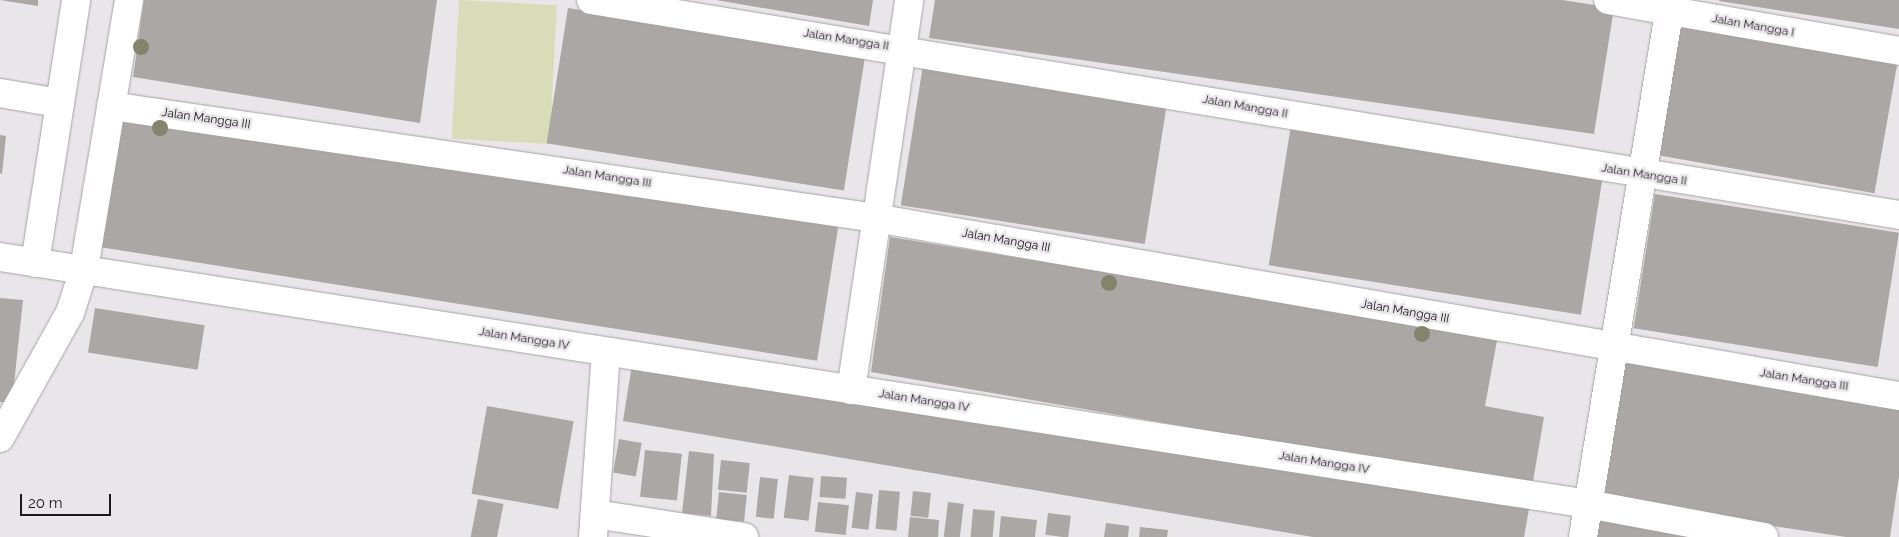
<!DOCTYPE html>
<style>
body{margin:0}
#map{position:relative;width:1899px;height:537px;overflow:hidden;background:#e9e6e9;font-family:Raleway,sans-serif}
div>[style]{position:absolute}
.green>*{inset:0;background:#d8dcb8;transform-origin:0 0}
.building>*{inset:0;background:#aaa7a5;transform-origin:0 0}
.roads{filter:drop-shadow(0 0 1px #a6a3a6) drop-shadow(0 0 1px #a6a3a6)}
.minor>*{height:28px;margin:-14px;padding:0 14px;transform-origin:14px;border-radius:14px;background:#fff}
.trees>*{width:16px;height:16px;margin:-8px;border-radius:50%;background:#84846c}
span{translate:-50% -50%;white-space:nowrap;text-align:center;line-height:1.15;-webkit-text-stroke:4.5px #e9e6e9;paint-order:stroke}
.street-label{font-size:12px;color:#1a191a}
.scale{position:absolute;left:20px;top:494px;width:91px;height:22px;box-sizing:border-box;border:2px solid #1a191a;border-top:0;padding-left:6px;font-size:15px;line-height:18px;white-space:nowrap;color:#1a191a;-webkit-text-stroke:4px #e9e6e9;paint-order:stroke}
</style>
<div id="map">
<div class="green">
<i style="left:459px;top:0;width:98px;height:139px;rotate:3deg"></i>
</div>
<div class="building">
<i style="clip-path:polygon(0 0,38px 0,38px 6px)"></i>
<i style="clip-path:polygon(144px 0,437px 0,420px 123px,133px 77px)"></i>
<i style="clip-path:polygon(716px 0,873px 0,869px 26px)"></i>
<i style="clip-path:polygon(935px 0,1562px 0,1614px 8px,1594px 134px,929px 38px)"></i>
<i style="clip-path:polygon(1719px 0,1899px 0,1899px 29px,1719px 1px)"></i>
<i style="left:568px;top:8px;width:301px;height:137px;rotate:9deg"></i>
<i style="left:1675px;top:17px;width:227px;height:139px;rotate:10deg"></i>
<i style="left:923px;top:65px;width:247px;height:142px;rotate:9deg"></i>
<i style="left:123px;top:108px;width:725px;height:141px;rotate:9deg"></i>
<i style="left:1291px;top:125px;width:316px;height:142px;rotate:9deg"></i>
<i style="clip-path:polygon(0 135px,6px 136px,2px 174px,0 173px)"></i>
<i style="left:1655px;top:194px;width:247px;height:136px;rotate:9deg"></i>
<i style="clip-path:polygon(890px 237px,1498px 335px,1485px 406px,1544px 417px,1532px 487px,871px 372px)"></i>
<i style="clip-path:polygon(0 298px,23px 300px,12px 403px,0 402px)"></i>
<i style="left:95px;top:308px;width:111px;height:45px;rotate:9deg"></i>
<i style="clip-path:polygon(1621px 357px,1899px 399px,1899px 476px,1890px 537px,1846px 537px,1599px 500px)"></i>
<i style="clip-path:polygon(633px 358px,1529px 509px,1524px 537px,1313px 537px,623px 421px)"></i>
<i style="left:487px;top:406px;width:88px;height:89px;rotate:10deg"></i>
<i style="left:619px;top:439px;width:23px;height:34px;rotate:10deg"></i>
<i style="left:645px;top:450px;width:37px;height:47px;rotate:6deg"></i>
<i style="clip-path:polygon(689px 451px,714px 454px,711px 516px,682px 513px)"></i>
<i style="left:721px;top:460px;width:29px;height:30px;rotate:6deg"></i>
<i style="left:789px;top:475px;width:25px;height:43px;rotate:7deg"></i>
<i style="left:821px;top:476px;width:26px;height:21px;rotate:4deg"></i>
<i style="left:760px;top:477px;width:18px;height:40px;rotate:6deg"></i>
<i style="left:879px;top:490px;width:21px;height:39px;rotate:5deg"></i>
<i style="left:913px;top:491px;width:18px;height:25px;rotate:6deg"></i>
<i style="left:719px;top:492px;width:28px;height:27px;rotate:6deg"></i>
<i style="left:856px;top:492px;width:17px;height:36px;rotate:7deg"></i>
<i style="left:478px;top:499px;width:26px;height:39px;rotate:11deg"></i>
<i style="left:818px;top:502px;width:31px;height:30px;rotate:6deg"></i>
<i style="left:948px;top:502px;width:16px;height:35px;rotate:7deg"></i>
<i style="left:973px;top:509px;width:22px;height:28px;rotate:5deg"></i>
<i style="left:1048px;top:513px;width:23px;height:22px;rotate:7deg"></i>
<i style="clip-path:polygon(1001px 516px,1037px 520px,1035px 537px,999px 537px)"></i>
<i style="clip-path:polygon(910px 517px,939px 520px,938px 537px,908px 537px)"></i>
<i style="clip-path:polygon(1596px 517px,1712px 537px,1592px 537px)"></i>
<i style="clip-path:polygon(1106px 523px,1129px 526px,1128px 537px,1104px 537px)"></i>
<i style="clip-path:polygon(1140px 527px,1168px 530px,1167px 537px,1139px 537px)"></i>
</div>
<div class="roads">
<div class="minor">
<i style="left:591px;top:0;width:1326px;rotate:9.33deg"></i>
<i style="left:1608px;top:0;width:295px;rotate:9.9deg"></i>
<i style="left:0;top:93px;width:60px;rotate:9.6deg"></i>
<i style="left:111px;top:106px;width:772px;rotate:8.34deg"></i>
<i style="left:875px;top:218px;width:1039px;rotate:9.86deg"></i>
<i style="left:0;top:257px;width:1607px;rotate:8.84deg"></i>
<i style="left:1588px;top:504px;width:179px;rotate:10.6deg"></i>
<i style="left:35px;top:263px;width:266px;rotate:-81.1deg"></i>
<i style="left:851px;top:390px;width:394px;rotate:-81.5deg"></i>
<i style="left:0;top:438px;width:143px;rotate:-60.8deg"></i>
<i style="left:70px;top:313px;width:46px;rotate:-72.3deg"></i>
<i style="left:84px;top:269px;width:273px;rotate:-80.5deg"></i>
<i style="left:595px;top:514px;width:151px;rotate:8.8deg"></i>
<i style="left:593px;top:537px;width:185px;rotate:-86deg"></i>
<i style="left:1583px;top:537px;width:544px;rotate:-80.69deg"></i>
</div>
</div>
<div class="trees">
<i style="left:141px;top:47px"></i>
<i style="left:160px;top:128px"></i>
<i style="left:1109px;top:283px"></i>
<i style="left:1422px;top:334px"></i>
</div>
<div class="street-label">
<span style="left:1753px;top:26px;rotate:10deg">Jalan Mangga I</span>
<span style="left:846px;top:40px;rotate:9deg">Jalan Mangga II</span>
<span style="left:1245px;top:107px;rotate:10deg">Jalan Mangga II</span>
<span style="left:206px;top:119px;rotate:8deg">Jalan Mangga III</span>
<span style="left:1644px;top:175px;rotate:9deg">Jalan Mangga II</span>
<span style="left:607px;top:177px;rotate:9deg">Jalan Mangga III</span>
<span style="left:1006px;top:241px;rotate:10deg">Jalan Mangga III</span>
<span style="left:1405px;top:312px;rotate:10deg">Jalan Mangga III</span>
<span style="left:524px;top:339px;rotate:9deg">Jalan Mangga IV</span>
<span style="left:1804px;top:380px;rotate:9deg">Jalan Mangga III</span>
<span style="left:924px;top:401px;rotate:9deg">Jalan Mangga IV</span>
<span style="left:1324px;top:463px;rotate:9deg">Jalan Mangga IV</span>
</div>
<div class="scale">20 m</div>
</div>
